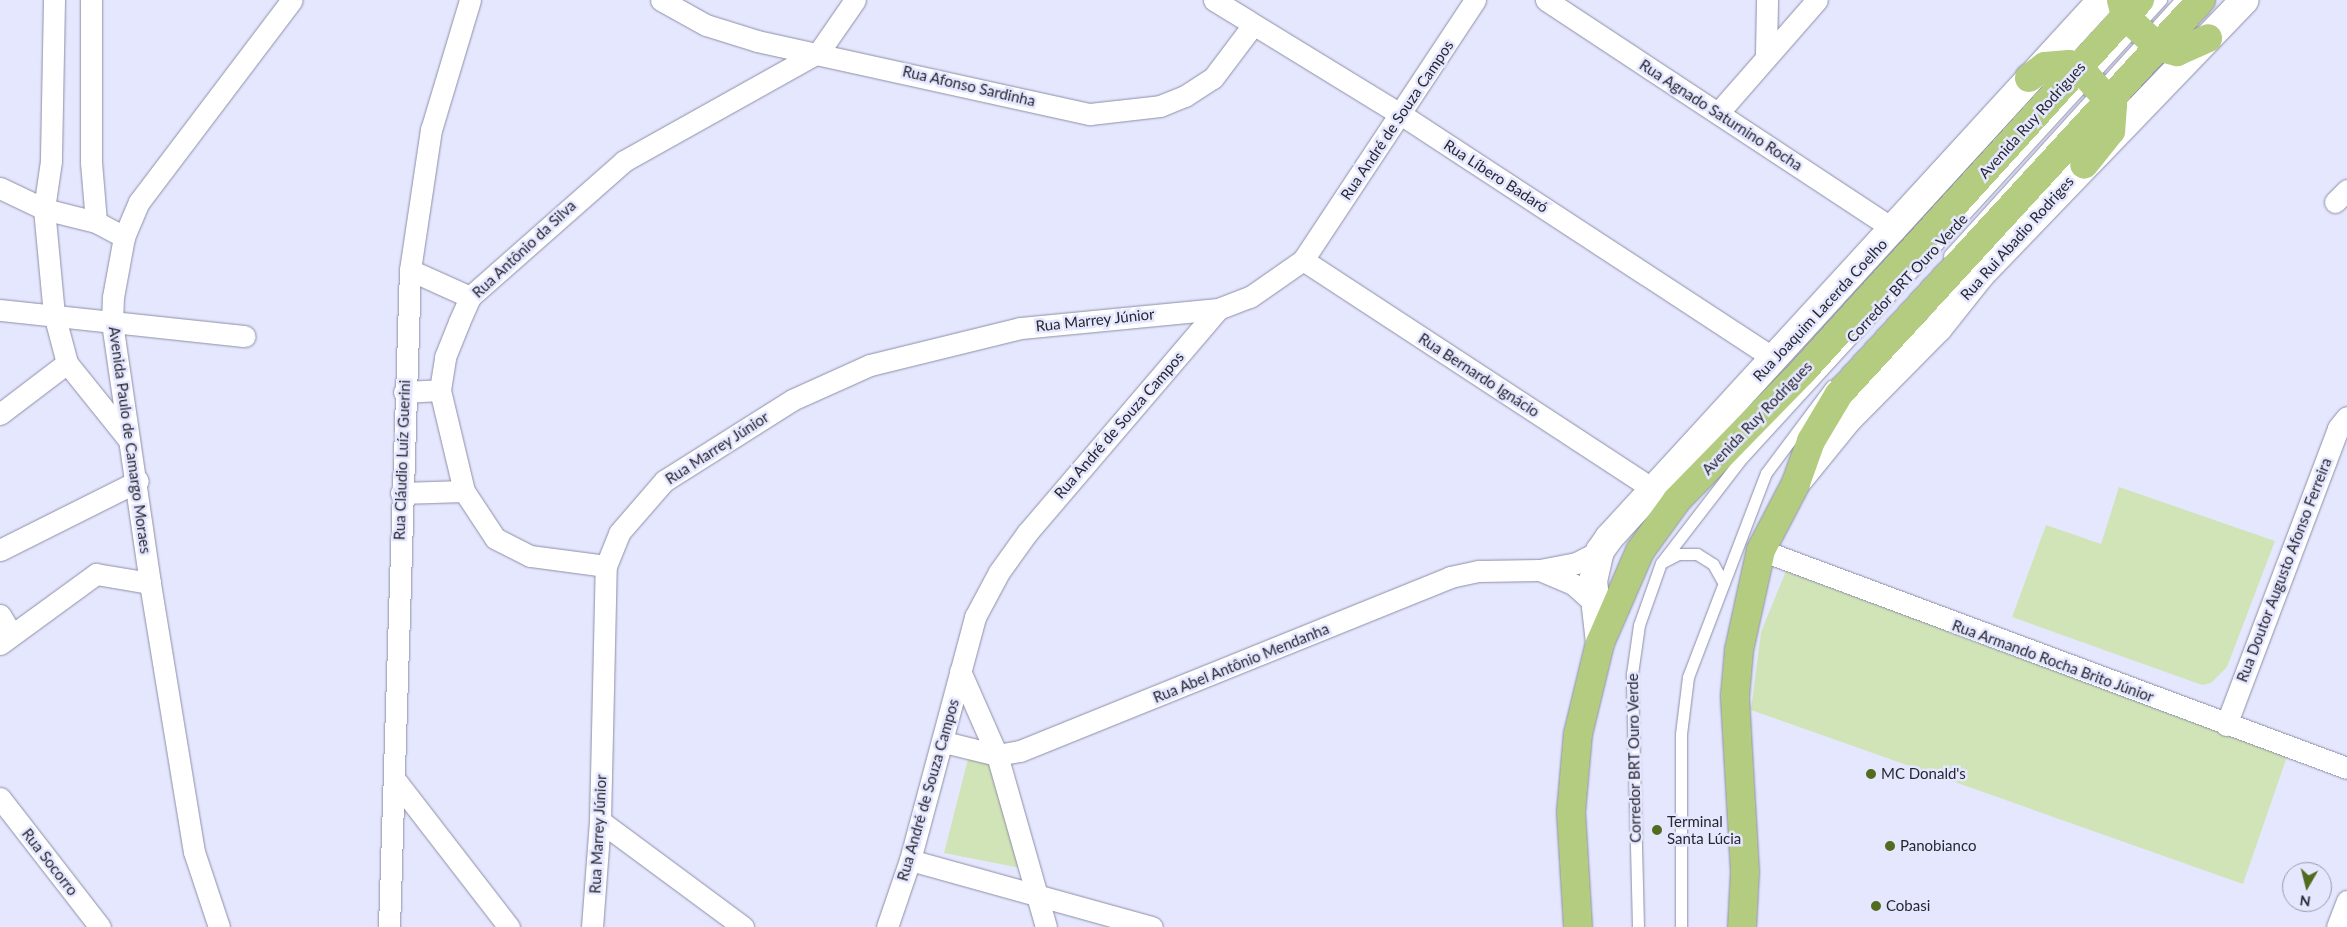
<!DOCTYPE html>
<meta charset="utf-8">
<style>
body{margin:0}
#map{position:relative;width:2347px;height:927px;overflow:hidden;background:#e5e7ff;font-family:Lato,sans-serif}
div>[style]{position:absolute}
.green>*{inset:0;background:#d1e4b8}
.roads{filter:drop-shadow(0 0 1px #8d8fa5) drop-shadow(0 0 1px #8d8fa5)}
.lane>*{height:11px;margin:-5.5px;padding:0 5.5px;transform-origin:5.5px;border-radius:5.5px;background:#fff}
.street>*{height:21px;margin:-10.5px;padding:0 10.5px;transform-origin:10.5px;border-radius:10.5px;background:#fff}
.secondary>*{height:28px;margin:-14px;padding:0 14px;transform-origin:14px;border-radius:14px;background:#fff}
.primary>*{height:28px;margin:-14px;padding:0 14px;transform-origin:14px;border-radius:14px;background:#b3cc80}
.dots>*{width:14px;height:14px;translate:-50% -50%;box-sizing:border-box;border:2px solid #e5e7ff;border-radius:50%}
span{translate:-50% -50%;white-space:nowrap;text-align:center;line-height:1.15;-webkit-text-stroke:5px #e5e7ff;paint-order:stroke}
.street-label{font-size:15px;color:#272730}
.poi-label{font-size:15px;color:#272730}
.left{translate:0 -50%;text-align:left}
.north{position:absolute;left:2282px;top:862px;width:50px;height:50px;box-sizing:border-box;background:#e5e7ff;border:1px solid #999aac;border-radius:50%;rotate:188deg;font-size:14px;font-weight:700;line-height:20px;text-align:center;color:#272730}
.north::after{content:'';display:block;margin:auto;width:18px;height:22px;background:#526c1f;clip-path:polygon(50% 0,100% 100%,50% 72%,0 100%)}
</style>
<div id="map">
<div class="green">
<i style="clip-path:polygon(2119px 487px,2275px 541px,2227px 667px,2211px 683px,2202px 685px,2012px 617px,2046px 525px,2101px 544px)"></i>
<i style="clip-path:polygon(1790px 561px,2290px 748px,2243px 884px,1751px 710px,1761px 632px)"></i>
<i style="clip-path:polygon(968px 759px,994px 764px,1026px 869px,944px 853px)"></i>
</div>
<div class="roads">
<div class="lane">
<i style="left:1949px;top:255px;width:344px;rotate:-47.8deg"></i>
<i style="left:1663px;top:562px;width:17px;rotate:-28deg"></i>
<i style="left:1678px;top:554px;width:19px"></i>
<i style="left:1697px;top:554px;width:19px;rotate:32deg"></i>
<i style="left:1713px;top:564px;width:18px;rotate:61deg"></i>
<i style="left:1638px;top:927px;width:253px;rotate:-91.4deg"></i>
<i style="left:1632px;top:674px;width:49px;rotate:-81.9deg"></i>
<i style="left:1639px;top:625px;width:66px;rotate:-70.5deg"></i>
<i style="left:1661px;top:563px;width:133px;rotate:-52.4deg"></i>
<i style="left:1742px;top:458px;width:621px;rotate:-47.55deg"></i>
<i style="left:1681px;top:927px;width:193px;rotate:-90deg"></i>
<i style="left:1681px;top:734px;width:57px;rotate:-83deg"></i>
<i style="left:1688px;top:677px;width:218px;rotate:-69.1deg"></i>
<i style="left:1766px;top:473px;width:109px;rotate:-53.2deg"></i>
</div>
<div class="street">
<i style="left:54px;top:0;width:161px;rotate:91.1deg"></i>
<i style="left:51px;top:161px;width:49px;rotate:98.3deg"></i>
<i style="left:44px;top:209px;width:105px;rotate:84.6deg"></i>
<i style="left:54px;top:314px;width:51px;rotate:75.1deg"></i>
<i style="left:67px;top:363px;width:99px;rotate:51.2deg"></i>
<i style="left:91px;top:0;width:162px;rotate:90deg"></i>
<i style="left:91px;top:162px;width:60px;rotate:85.2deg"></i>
<i style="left:96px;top:222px;width:32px;rotate:28deg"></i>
<i style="left:661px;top:0;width:51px;rotate:29.1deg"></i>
<i style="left:706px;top:25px;width:53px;rotate:17.4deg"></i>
<i style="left:757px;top:41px;width:341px;rotate:12.4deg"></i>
<i style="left:1090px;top:114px;width:70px;rotate:-6.5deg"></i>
<i style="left:1160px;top:106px;width:27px;rotate:-22deg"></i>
<i style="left:1185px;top:96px;width:33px;rotate:-33deg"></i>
<i style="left:1213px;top:78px;width:66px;rotate:-53deg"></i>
<i style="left:1214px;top:0;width:220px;rotate:31.5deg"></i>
<i style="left:1402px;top:115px;width:444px;rotate:33.2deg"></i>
<i style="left:1546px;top:0;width:418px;rotate:33.4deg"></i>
<i style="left:1766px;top:54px;width:54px;rotate:-88.9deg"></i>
<i style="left:1718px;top:113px;width:150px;rotate:-48.8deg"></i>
<i style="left:0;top:188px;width:49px;rotate:25.5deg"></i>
<i style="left:44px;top:209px;width:54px;rotate:14deg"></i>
<i style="left:2335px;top:202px;width:17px;rotate:-45deg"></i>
<i style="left:1303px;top:260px;width:420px;rotate:33.2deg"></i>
<i style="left:410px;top:270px;width:66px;rotate:24.2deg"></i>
<i style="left:0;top:310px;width:246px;rotate:6.1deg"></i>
<i style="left:404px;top:392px;width:36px;rotate:-3deg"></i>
<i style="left:0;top:414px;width:84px;rotate:-37.3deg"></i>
<i style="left:401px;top:493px;width:63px;rotate:-1.8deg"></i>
<i style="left:0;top:550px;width:154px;rotate:-26.6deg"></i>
<i style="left:1761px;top:550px;width:625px;rotate:20.41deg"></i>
<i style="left:606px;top:566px;width:77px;rotate:-172.5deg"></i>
<i style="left:530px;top:556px;width:39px;rotate:-153deg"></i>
<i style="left:495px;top:538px;width:56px;rotate:-123.4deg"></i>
<i style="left:464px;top:491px;width:104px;rotate:-103.4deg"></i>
<i style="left:440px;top:390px;width:33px;rotate:-81deg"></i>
<i style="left:445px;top:357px;width:38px;rotate:-68deg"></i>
<i style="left:459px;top:322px;width:27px;rotate:-66deg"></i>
<i style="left:470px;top:297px;width:205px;rotate:-41.4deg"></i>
<i style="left:624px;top:161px;width:223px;rotate:-29.2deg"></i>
<i style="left:819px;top:52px;width:63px;rotate:-55.3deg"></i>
<i style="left:1540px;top:570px;width:36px;rotate:23deg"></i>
<i style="left:1573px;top:584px;width:27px;rotate:42deg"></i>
<i style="left:0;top:615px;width:23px;rotate:59deg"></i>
<i style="left:0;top:644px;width:119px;rotate:-36.1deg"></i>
<i style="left:96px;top:574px;width:55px;rotate:9.5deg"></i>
<i style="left:960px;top:671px;width:92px;rotate:66.2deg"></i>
<i style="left:997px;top:755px;width:179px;rotate:74.1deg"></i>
<i style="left:2226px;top:725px;width:317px;rotate:-69.3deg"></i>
<i style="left:2338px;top:428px;width:14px;rotate:-51deg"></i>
<i style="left:944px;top:742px;width:55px;rotate:13.8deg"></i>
<i style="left:997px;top:755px;width:23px;rotate:-10deg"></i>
<i style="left:1020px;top:751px;width:464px;rotate:-22deg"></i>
<i style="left:1450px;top:577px;width:30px;rotate:-12deg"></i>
<i style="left:1479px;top:571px;width:61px;rotate:-0.9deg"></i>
<i style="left:1540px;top:570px;width:37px;rotate:-11deg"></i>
<i style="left:1576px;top:563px;width:27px;rotate:-27deg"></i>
<i style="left:396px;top:781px;width:185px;rotate:52.3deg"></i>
<i style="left:0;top:798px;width:163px;rotate:52.2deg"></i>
<i style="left:600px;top:821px;width:178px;rotate:36.5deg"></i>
<i style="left:910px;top:860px;width:251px;rotate:15.5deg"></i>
<i style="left:219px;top:927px;width:79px;rotate:-108.4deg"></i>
<i style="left:194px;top:852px;width:273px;rotate:-99.3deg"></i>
<i style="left:150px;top:583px;width:262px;rotate:-98.3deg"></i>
<i style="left:112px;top:324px;width:27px;rotate:-88deg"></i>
<i style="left:113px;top:297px;width:61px;rotate:-79.6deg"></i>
<i style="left:124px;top:237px;width:38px;rotate:-67deg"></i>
<i style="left:139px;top:202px;width:253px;rotate:-52.9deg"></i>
<i style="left:389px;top:927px;width:657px;rotate:-88.17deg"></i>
<i style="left:410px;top:270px;width:142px;rotate:-81.5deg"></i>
<i style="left:431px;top:130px;width:136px;rotate:-73.3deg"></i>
<i style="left:592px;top:927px;width:106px;rotate:-85.7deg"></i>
<i style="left:600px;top:821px;width:255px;rotate:-88.7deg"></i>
<i style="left:606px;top:566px;width:35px;rotate:-68deg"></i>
<i style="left:619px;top:533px;width:69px;rotate:-49.1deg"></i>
<i style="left:664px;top:481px;width:151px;rotate:-32.3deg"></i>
<i style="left:792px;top:400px;width:85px;rotate:-24.2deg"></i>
<i style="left:870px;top:365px;width:155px;rotate:-13.8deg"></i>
<i style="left:1021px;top:328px;width:198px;rotate:-5.5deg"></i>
<i style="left:887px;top:927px;width:71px;rotate:-71.1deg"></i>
<i style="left:910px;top:860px;width:252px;rotate:-75deg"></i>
<i style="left:975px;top:617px;width:51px;rotate:-61.9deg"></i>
<i style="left:999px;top:572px;width:48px;rotate:-54.3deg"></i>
<i style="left:1027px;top:533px;width:294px;rotate:-49.5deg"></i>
<i style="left:1218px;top:309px;width:34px;rotate:-21deg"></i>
<i style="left:1250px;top:297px;width:65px;rotate:-34.9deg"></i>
<i style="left:1303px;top:260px;width:312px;rotate:-56.5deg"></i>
<i style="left:2337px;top:927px;width:28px;rotate:-69deg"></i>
</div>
<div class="secondary">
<i style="left:1800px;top:478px;width:76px;rotate:-50.9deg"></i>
<i style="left:1848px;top:419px;width:128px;rotate:-45.3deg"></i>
<i style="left:1938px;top:328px;width:69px;rotate:-51.5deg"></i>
<i style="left:1981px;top:274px;width:380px;rotate:-46.1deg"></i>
<i style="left:1600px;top:643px;width:62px;rotate:-96.4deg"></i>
<i style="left:1593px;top:581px;width:31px;rotate:-77deg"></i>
<i style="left:1600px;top:551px;width:16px;rotate:-55deg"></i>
<i style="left:1609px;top:538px;width:730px;rotate:-47.5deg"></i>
</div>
<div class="primary">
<i style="left:2121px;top:0;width:16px;rotate:76deg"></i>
<i style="left:2125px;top:16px;width:45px;rotate:43.2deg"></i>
<i style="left:2158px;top:47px;width:20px;rotate:15deg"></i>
<i style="left:2177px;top:52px;width:34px;rotate:-24deg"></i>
<i style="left:2029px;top:78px;width:20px;rotate:-37deg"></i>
<i style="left:2045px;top:66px;width:24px;rotate:-5deg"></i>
<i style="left:2069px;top:64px;width:12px;rotate:24deg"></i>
<i style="left:2080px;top:69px;width:49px;rotate:47.5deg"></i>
<i style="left:2113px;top:105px;width:26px;rotate:94deg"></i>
<i style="left:2111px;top:131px;width:43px;rotate:128.5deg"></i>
<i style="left:1578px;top:927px;width:115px;rotate:-93.5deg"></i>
<i style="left:1571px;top:812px;width:78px;rotate:-84.9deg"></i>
<i style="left:1578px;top:734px;width:94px;rotate:-76.4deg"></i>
<i style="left:1600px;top:643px;width:100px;rotate:-66.5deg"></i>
<i style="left:1640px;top:551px;width:63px;rotate:-54deg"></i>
<i style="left:1677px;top:500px;width:180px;rotate:-45.7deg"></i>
<i style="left:1803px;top:371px;width:501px;rotate:-47.75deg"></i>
<i style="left:1742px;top:927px;width:55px;rotate:-86.9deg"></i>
<i style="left:1745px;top:872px;width:176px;rotate:-93.3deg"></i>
<i style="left:1735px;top:696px;width:46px;rotate:-85deg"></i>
<i style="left:1739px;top:650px;width:102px;rotate:-77.6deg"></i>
<i style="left:1761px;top:550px;width:76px;rotate:-62.4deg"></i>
<i style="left:1796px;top:483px;width:45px;rotate:-70.3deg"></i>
<i style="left:1811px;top:441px;width:55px;rotate:-59.2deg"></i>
<i style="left:1839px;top:394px;width:535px;rotate:-47.42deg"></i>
</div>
</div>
<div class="dots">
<i style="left:1871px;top:774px;background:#526c1f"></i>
<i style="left:1657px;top:830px;background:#526c1f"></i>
<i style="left:1890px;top:846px;background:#526c1f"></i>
<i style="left:1876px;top:906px;background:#526c1f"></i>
</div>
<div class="street-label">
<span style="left:969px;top:86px;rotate:13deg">Rua Afonso Sardinha</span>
<span style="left:1721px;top:115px;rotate:33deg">Rua Agnado Saturnino Rocha</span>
<span style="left:1397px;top:120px;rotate:-56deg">Rua André de Souza Campos</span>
<span style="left:2032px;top:120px;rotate:-48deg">Avenida Ruy Rodrigues</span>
<span style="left:1496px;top:176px;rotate:33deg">Rua Líbero Badaró</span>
<span style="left:2017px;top:238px;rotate:-48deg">Rua Rui Abadio Rodriges</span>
<span style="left:524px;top:249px;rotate:-43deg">Rua Antônio da Silva</span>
<span style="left:1907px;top:278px;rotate:-47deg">Corredor BRT Ouro Verde</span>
<span style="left:1820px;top:310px;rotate:-47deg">Rua Joaquim Lacerda Coelho</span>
<span style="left:1095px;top:320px;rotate:-6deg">Rua Marrey Júnior</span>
<span style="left:1479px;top:375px;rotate:33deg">Rua Bernardo Ignácio</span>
<span style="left:1757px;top:418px;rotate:-46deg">Avenida Ruy Rodrigues</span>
<span style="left:1119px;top:425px;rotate:-49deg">Rua André de Souza Campos</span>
<span style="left:130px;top:440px;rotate:82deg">Avenida Paulo de Camargo Moraes</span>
<span style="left:717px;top:448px;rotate:-33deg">Rua Marrey Júnior</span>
<span style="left:402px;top:460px;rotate:-88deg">Rua Cláudio Luíz Guerini</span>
<span style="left:2284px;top:570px;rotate:-69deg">Rua Doutor Augusto Afonso Ferreira</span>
<span style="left:2053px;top:661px;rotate:20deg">Rua Armando Rocha Brito Júnior</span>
<span style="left:1241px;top:663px;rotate:-22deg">Rua Abel Antônio Mendanha</span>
<span style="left:1634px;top:758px;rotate:-91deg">Corredor BRT Ouro Verde</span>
<span style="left:928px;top:790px;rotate:-74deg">Rua André de Souza Campos</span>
<span style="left:598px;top:834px;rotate:-87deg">Rua Marrey Júnior</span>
<span style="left:50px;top:862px;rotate:52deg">Rua Socorro</span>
</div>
<div class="poi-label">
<span class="left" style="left:1881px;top:774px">MC Donald's</span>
<span class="left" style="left:1667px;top:830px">Terminal<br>Santa Lúcia</span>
<span class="left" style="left:1900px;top:846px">Panobianco</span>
<span class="left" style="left:1886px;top:906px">Cobasi</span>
</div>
<div class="north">N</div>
</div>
